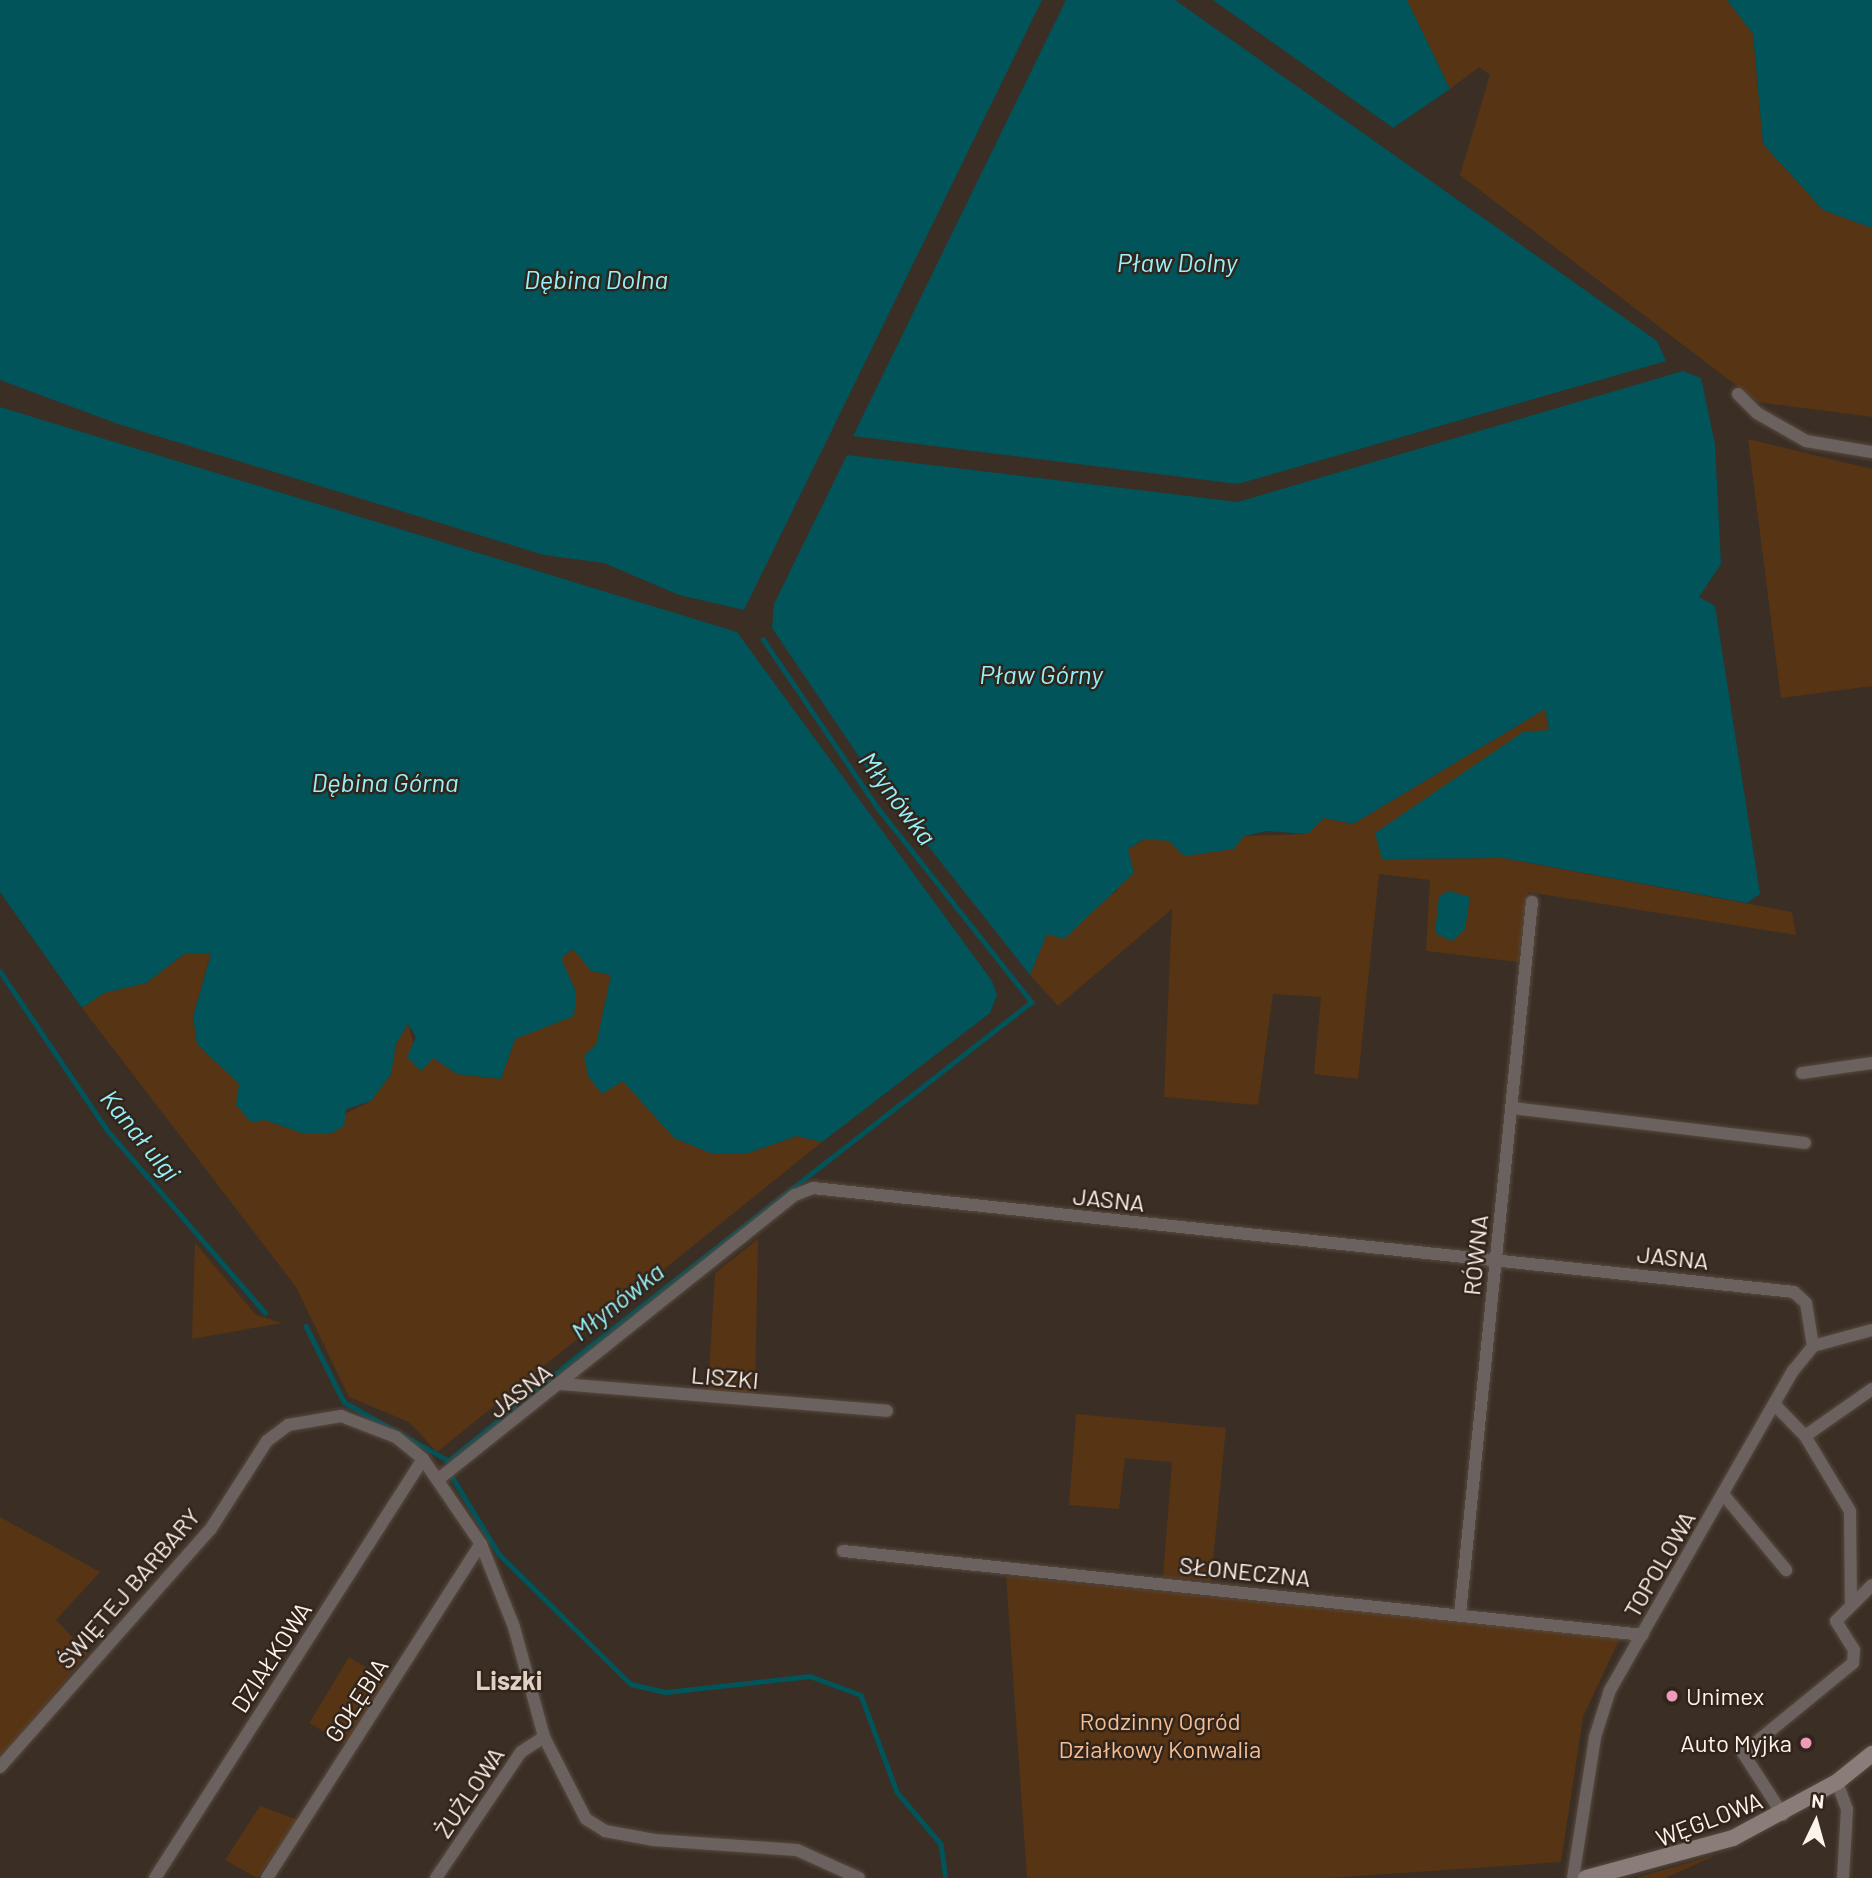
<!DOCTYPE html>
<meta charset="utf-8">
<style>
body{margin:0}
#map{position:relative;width:1872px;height:1878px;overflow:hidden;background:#3b2e24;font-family:Barlow,sans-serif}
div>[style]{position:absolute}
.green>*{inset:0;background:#573414;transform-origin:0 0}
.water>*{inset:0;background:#00545a}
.stream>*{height:4.5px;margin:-2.25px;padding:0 2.25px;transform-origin:2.25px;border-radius:2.25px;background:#00545a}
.roads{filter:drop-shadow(0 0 2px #564a40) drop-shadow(0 0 2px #564a40)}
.street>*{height:12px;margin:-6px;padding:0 6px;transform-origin:6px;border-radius:6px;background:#6b6260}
.secondary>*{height:16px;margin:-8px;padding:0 8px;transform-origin:8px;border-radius:8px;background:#8a7d79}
.dots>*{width:19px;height:19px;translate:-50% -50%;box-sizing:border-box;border:4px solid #31241b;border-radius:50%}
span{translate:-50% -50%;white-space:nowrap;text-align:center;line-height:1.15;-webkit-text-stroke:5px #31241b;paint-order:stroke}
.street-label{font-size:24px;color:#fcf3ed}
.poi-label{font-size:24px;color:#fcf3ed}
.left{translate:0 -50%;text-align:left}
.right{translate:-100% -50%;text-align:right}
.park-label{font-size:24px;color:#f6bd91}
.water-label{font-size:26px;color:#96f1fa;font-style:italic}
.neighbourhood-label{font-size:26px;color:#e1d0c4;font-weight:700}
.north{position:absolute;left:1781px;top:1787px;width:70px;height:70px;-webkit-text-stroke:5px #31241b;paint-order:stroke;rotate:5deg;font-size:19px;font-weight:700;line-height:28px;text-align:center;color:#fcf3ed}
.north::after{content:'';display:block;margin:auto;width:24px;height:32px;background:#fcf3ed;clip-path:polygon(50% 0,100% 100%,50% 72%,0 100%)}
</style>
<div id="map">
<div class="green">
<i style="clip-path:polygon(1407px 0,1727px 0,1753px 34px,1763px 144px,1823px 210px,1872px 228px,1872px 417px,1758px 402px,1460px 175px,1490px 75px,1479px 67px,1450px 89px)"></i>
<i style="clip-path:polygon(1748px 439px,1872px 469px,1872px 686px,1781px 698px)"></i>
<i style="clip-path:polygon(1545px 709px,1549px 730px,1382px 859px,1503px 858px,1792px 912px,1796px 935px,1528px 892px,1518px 962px,1426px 951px,1430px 880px,1379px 874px,1358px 1079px,1314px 1074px,1321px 997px,1273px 994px,1258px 1105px,1164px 1097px,1172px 909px,1058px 1006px,1030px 975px,1047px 933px,1064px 939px,1089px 909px,1117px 891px,1128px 849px,1145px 839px,1307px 834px,1324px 818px,1353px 824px)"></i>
<i style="clip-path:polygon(574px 949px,591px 971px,611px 975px,596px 1045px,674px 1138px,713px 1154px,748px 1153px,797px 1136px,822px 1142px,437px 1452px,409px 1422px,349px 1397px,296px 1287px,82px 1008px,104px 993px,146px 983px,184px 954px,211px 953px,193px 1017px,197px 1044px,239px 1084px,251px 1122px,265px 1120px,305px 1134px,371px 1101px,391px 1074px,396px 1044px,408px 1024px,421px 1070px,432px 1057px,457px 1074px,501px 1079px,515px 1039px,532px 1027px,555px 1024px,576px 992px,560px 958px)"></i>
<i style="clip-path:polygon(758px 1239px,755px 1393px,708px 1390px,715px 1273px)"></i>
<i style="clip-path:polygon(195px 1243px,256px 1315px,282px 1323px,192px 1339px)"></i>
<i style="clip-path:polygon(1076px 1414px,1226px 1428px,1211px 1581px,1163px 1577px,1172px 1462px,1125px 1458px,1119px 1509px,1069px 1505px)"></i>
<i style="clip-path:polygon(0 1517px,100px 1572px,56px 1620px,88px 1653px,0 1759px)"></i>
<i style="clip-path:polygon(1006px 1576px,1620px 1638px,1583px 1717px,1561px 1862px,1328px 1878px,1027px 1878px)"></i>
<i style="left:349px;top:1657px;width:45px;height:77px;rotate:31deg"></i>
<i style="clip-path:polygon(260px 1806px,298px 1820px,257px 1878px,225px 1860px)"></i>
<i style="clip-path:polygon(1719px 1854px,1665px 1878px,1635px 1878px)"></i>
</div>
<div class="water">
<i style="clip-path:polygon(0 0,1042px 0,744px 610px,679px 595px,604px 563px,544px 555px,118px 424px,0 380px)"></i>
<i style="clip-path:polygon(1066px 0,1175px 0,1657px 341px,1666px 361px,1238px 484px,853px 436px)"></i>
<i style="clip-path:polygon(1213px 0,1407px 0,1450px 89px,1393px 128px)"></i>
<i style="clip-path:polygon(1727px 0,1872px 0,1872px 228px,1823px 210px,1763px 144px,1753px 34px)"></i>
<i style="clip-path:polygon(1683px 371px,1701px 378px,1715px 444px,1721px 564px,1699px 597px,1715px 606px,1760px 894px,1747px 903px,1503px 858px,1382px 859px,1375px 833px,1523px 732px,1549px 730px,1545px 709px,1353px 824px,1324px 818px,1307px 834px,1267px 831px,1244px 836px,1234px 849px,1184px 856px,1169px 841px,1144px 839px,1128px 849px,1134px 873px,1064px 939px,1047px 934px,1030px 975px,868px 770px,772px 628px,774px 604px,847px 455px,1238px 502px)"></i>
<i style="clip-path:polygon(0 407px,737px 632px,992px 981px,997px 995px,990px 1013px,822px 1142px,797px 1136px,748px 1153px,713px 1154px,674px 1138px,623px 1081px,602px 1094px,588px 1076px,584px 1055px,596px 1045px,611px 975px,591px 971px,573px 949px,561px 958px,576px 992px,574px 1016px,515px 1039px,501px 1079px,457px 1074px,433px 1058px,421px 1071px,407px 1057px,416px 1037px,408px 1024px,396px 1044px,391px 1074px,371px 1101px,346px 1109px,344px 1126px,330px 1134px,305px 1134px,265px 1120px,251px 1122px,236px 1105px,239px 1084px,197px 1044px,193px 1017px,211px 954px,184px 954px,146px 983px,104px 993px,82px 1008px,0 892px)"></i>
<i style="clip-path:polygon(1449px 891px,1470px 897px,1465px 929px,1452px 941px,1435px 933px,1439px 896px)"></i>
</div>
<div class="stream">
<i style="left:763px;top:639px;width:204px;rotate:55.8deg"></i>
<i style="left:878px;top:808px;width:248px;rotate:51.6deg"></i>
<i style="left:1032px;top:1002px;width:569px;rotate:142.06deg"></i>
<i style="left:583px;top:1352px;width:173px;rotate:140.9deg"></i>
<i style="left:449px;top:1461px;width:9px;rotate:96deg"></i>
<i style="left:448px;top:1470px;width:98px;rotate:58.7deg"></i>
<i style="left:499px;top:1554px;width:185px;rotate:44.6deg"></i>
<i style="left:631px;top:1684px;width:36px;rotate:13deg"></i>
<i style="left:666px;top:1692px;width:145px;rotate:-6.3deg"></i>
<i style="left:810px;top:1676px;width:54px;rotate:20.4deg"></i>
<i style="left:861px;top:1695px;width:103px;rotate:69.6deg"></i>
<i style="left:897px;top:1792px;width:68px;rotate:49.8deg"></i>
<i style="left:941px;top:1844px;width:34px;rotate:82deg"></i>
<i style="left:0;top:971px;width:193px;rotate:56deg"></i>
<i style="left:108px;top:1131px;width:240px;rotate:49.1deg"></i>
<i style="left:306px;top:1326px;width:85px;rotate:63.4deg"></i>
<i style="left:344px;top:1402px;width:120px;rotate:29.3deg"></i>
</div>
<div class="roads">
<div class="street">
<i style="left:1738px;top:394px;width:27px;rotate:45deg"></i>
<i style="left:1757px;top:413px;width:56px;rotate:29.7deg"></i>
<i style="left:1806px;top:441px;width:67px;rotate:9.5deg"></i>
<i style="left:1802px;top:1073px;width:71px;rotate:-8.1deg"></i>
<i style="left:1512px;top:1108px;width:295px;rotate:6.8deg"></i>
<i style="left:561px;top:1384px;width:327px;rotate:4.7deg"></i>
<i style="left:1775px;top:1405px;width:43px;rotate:45.9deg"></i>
<i style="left:1805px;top:1436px;width:87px;rotate:59deg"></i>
<i style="left:1850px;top:1511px;width:92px;rotate:89.4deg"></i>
<i style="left:1805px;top:1436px;width:82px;rotate:-35deg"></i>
<i style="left:440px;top:1478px;width:454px;rotate:-38.6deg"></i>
<i style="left:795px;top:1195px;width:19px;rotate:-21deg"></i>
<i style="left:813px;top:1188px;width:986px;rotate:6.05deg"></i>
<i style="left:1794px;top:1292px;width:16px;rotate:43deg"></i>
<i style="left:1806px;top:1303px;width:44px;rotate:80.8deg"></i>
<i style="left:1723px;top:1494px;width:99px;rotate:50.3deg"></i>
<i style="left:843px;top:1551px;width:804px;rotate:5.99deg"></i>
<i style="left:1460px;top:1614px;width:716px;rotate:-84.23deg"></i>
<i style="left:0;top:1767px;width:317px;rotate:-48.5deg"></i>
<i style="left:210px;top:1530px;width:106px;rotate:-57.4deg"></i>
<i style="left:267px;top:1441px;width:26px;rotate:-37deg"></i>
<i style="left:288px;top:1425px;width:54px;rotate:-9.6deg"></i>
<i style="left:341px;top:1416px;width:59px;rotate:20.9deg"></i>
<i style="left:396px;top:1437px;width:35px;rotate:39deg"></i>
<i style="left:423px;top:1459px;width:103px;rotate:55.7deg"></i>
<i style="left:481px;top:1544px;width:89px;rotate:68.3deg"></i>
<i style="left:514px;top:1627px;width:114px;rotate:74.7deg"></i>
<i style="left:544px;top:1737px;width:92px;rotate:62.9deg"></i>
<i style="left:586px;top:1819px;width:22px;rotate:32deg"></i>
<i style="left:605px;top:1831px;width:50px;rotate:10.4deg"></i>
<i style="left:654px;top:1840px;width:143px;rotate:4deg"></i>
<i style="left:797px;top:1850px;width:68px;rotate:24.3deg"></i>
<i style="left:1837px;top:1782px;width:29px;rotate:70deg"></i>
<i style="left:1847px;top:1809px;width:69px;rotate:93.3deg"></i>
<i style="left:1783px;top:1815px;width:74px;rotate:-122.8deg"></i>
<i style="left:1743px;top:1753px;width:142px;rotate:-39.3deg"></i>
<i style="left:1853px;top:1663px;width:13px;rotate:-86deg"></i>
<i style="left:1854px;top:1650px;width:34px;rotate:-122deg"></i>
<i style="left:1836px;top:1621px;width:51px;rotate:-45deg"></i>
<i style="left:155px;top:1878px;width:497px;rotate:-57.4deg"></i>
<i style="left:267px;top:1878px;width:397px;rotate:-57.4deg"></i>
<i style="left:436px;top:1878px;width:152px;rotate:-56deg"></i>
<i style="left:521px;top:1752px;width:27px;rotate:-33deg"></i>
<i style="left:1573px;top:1878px;width:143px;rotate:-81.1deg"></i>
<i style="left:1595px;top:1737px;width:49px;rotate:-72.3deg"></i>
<i style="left:1610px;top:1690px;width:368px;rotate:-60.2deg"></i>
<i style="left:1793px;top:1371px;width:32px;rotate:-51deg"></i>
<i style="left:1813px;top:1346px;width:61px;rotate:-15.2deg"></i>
</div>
<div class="secondary">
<i style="left:1586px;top:1878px;width:152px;rotate:-15.2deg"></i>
<i style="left:1733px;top:1838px;width:118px;rotate:-28.3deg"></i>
<i style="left:1837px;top:1782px;width:45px;rotate:-38.7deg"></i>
</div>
</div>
<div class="dots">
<i style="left:1672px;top:1696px;background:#ef9ab8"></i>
<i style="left:1806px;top:1743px;background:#ef9ab8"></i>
</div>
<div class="street-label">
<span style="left:1109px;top:1199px;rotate:6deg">JASNA</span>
<span style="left:1475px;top:1255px;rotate:-84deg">RÓWNA</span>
<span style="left:1673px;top:1257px;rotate:6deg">JASNA</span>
<span style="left:725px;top:1377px;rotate:5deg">LISZKI</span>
<span style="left:520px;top:1390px;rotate:-38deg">JASNA</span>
<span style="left:1659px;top:1564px;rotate:-60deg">TOPOLOWA</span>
<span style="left:1245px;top:1571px;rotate:6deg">SŁONECZNA</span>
<span style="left:128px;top:1588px;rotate:-49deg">ŚWIĘTEJ BARBARY</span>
<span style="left:271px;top:1657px;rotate:-57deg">DZIAŁKOWA</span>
<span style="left:356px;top:1700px;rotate:-57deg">GOŁĘBIA</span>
<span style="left:469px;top:1792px;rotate:-56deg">ŻUŻLOWA</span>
<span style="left:1709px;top:1819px;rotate:-21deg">WĘGLOWA</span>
</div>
<div class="poi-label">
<span class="left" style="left:1686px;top:1696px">Unimex</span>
<span class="right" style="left:1792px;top:1743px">Auto Myjka</span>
</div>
<div class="park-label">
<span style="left:1160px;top:1735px">Rodzinny Ogród<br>Działkowy Konwalia</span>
</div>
<div class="water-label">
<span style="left:1177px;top:262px">Pław Dolny</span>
<span style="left:596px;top:279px">Dębina Dolna</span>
<span style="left:1041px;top:674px">Pław Górny</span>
<span style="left:385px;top:782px">Dębina Górna</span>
<span style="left:898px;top:798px;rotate:53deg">Młynówka</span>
<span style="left:141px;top:1135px;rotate:51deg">Kanał ulgi</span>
<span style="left:617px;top:1301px;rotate:-38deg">Młynówka</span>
</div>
<div class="neighbourhood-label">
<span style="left:509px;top:1680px">Liszki</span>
</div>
<div class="north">N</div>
</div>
